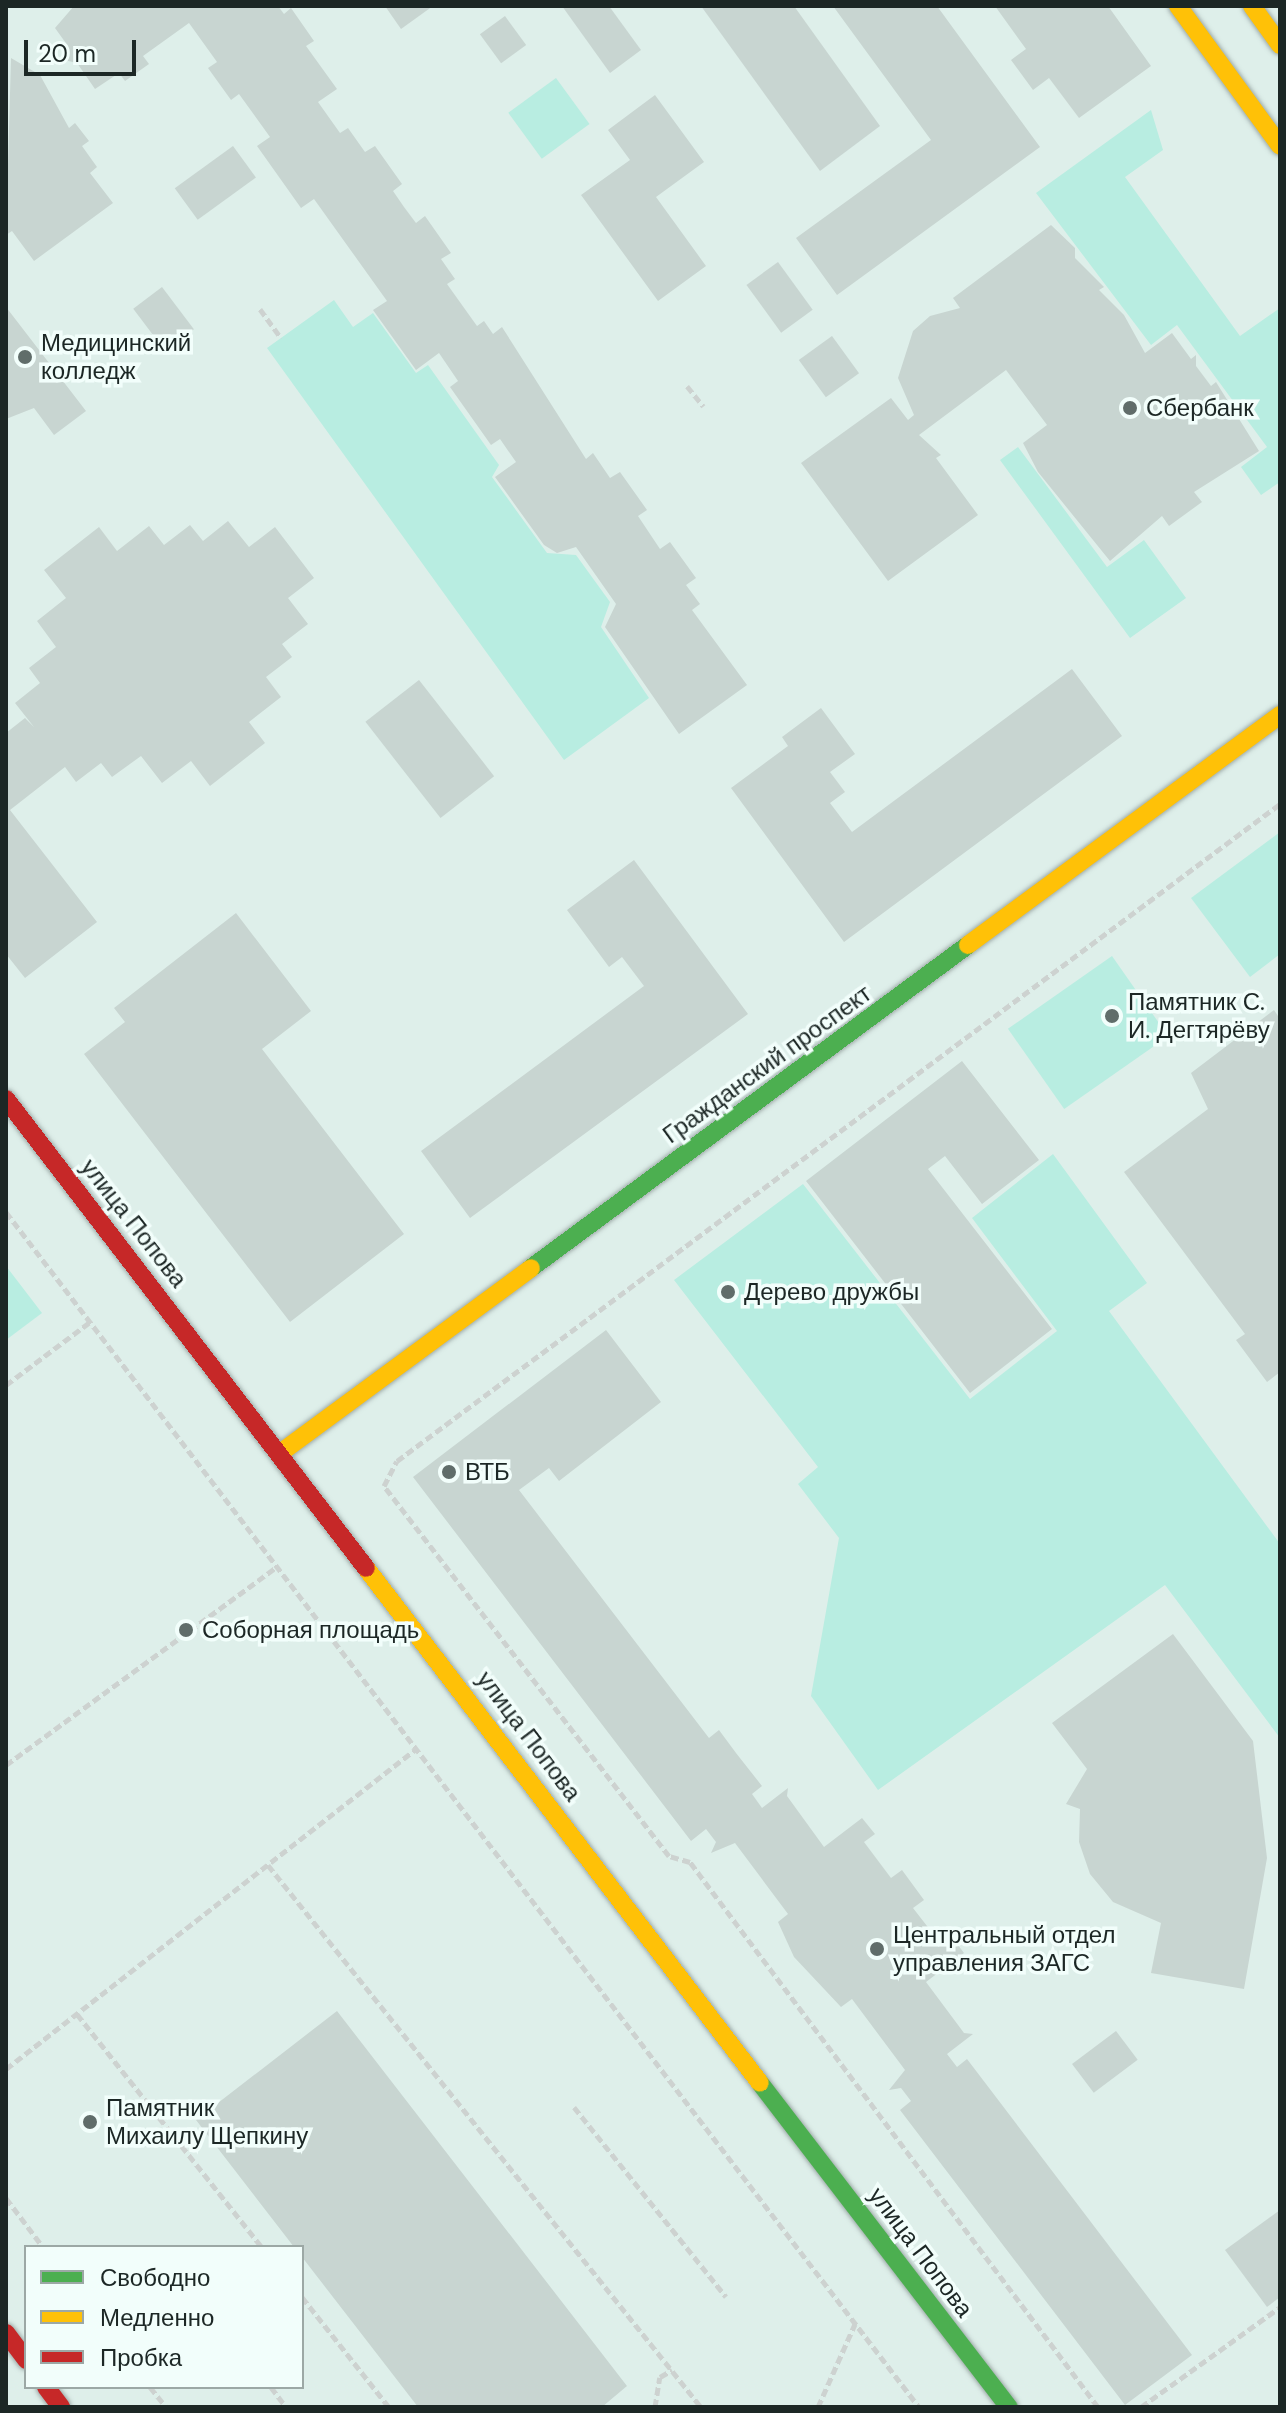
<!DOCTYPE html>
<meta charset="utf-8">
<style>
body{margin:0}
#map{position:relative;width:1286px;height:2413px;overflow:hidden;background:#deefea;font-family:"DM Sans",sans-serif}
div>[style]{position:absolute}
.green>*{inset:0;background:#b8ede1;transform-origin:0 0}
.building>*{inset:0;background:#c8d5d1;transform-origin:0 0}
.path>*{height:5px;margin-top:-2.5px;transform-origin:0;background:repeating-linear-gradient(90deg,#cdd2d0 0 8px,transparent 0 12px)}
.roads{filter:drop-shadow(0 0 2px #a0adaa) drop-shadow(0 0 2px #a0adaa)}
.fast>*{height:18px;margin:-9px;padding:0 9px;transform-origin:9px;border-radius:9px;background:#4caf50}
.slow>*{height:18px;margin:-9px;padding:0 9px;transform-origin:9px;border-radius:9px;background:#ffc107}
.jam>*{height:18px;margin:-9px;padding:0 9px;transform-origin:9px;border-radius:9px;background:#c62828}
.dots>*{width:22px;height:22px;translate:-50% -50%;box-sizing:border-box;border:4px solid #f2fefb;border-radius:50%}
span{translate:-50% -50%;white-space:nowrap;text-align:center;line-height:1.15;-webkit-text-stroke:7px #f2fefb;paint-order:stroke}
.poi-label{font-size:24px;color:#1c2725}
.left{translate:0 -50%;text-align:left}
.street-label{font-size:24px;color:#1c2725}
.frame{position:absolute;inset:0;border:8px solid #1c2725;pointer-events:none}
.legend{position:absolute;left:24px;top:2245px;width:280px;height:144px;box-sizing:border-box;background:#f2fefb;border:2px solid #9ca8a5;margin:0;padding:10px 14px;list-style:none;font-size:24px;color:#1c2725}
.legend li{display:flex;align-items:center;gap:16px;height:40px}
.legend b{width:40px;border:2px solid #9ca8a5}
.scale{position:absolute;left:24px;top:40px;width:112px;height:36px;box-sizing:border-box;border:4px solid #1c2725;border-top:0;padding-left:10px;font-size:24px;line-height:28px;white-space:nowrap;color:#1c2725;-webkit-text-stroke:6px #f2fefb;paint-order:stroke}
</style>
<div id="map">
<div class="green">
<i style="left:556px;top:78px;width:57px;height:59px;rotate:54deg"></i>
<i style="clip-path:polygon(1151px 110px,1163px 150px,1125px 177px,1240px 336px,1280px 308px,1280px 482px,1261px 495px,1241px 467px,1267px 447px,1177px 325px,1151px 345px,1036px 193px)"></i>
<i style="clip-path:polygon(334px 300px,353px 327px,373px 313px,416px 373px,428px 365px,499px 465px,492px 477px,547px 553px,576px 555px,610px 602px,601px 627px,649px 698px,564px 760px,267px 348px)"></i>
<i style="clip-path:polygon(1018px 447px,1107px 567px,1144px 540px,1186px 598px,1130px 638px,1000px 460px)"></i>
<i style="clip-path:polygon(1280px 832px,1280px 954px,1250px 977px,1191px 898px)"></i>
<i style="left:1112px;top:956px;width:98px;height:127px;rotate:55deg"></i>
<i style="clip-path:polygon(1053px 1154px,1147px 1283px,1109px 1311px,1280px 1544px,1280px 1738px,1165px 1585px,878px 1790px,811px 1696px,839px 1538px,798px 1484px,818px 1467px,674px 1280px,803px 1184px,970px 1399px,1057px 1331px,972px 1218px)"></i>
<i style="clip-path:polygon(6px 1266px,42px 1313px,6px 1340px)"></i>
</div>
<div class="building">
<i style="clip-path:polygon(74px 6px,278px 6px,284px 14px,291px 8px,314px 41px,306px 46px,337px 89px,318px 102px,340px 133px,348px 128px,365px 152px,375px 146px,402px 184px,393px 191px,404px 207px,416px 223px,425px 216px,451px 253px,441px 259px,455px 279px,447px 284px,477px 326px,484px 321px,493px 334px,502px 327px,586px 459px,593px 453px,610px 478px,620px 472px,647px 510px,638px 516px,660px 549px,670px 542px,696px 578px,686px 585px,700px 604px,692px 610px,747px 685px,679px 734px,605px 627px,616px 604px,576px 547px,557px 553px,544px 545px,495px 477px,516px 462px,500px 439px,491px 445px,450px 387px,458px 381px,439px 353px,416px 370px,373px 310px,387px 301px,314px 199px,301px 208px,257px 146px,270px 137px,239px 94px,231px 100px,208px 68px,217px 62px,189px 23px,143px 56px,149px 64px,125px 81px,119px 73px,95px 89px,77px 63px,64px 60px,68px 46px,55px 28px)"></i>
<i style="clip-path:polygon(385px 6px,433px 6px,401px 29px)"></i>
<i style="clip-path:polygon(562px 6px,609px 6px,641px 50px,610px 73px)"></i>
<i style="clip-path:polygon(701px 6px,794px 6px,880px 126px,820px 171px)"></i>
<i style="clip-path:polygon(833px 6px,937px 6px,1040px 147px,837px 295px,796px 238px,931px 140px)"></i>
<i style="clip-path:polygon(995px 6px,1108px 6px,1151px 66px,1079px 118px,1049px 78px,1033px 90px,1011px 60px,1026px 49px)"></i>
<i style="left:505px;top:16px;width:36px;height:31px;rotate:54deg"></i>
<i style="clip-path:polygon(11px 58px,40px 75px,69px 128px,75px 123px,89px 141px,82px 146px,97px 167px,90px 173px,113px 203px,34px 261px,12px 231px,6px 235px)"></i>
<i style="clip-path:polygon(655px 95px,704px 162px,656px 197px,706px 266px,658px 301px,581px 195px,630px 160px,608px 130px)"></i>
<i style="left:233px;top:146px;width:39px;height:72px;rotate:54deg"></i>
<i style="clip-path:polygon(1051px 225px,1075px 248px,1075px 258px,1104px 287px,1099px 290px,1124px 315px,1145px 353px,1172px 333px,1191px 359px,1196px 355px,1196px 366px,1211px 386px,1216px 382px,1259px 451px,1194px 492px,1202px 502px,1169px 526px,1162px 516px,1110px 561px,1038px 472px,1023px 443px,1047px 425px,1006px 370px,919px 435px,941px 455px,936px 458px,978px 515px,888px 581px,801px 463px,891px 398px,908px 420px,914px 415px,898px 378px,913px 331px,930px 316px,960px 308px,953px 298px)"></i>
<i style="left:778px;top:262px;width:59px;height:39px;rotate:54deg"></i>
<i style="left:162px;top:287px;width:53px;height:36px;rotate:53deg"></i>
<i style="clip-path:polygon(6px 307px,86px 411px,54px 435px,34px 408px,6px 419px)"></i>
<i style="left:832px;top:336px;width:46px;height:41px;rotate:54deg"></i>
<i style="clip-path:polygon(228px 521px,249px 547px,275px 527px,314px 578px,288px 598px,308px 624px,282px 644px,292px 657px,266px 677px,281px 697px,249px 722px,265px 743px,210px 786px,191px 761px,162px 783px,141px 756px,112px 777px,101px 763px,76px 782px,65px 767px,10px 810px,97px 922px,25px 978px,6px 954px,6px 733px,25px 718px,34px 727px,15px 703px,40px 683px,29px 668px,56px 647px,37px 621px,66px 598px,44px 570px,99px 527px,117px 551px,149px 526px,164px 545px,190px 525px,203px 541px)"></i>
<i style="clip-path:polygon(1072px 669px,1122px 736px,844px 942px,731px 788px,788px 746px,782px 737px,821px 708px,855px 754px,830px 772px,845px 792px,830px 803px,852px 832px)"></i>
<i style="left:419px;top:680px;width:122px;height:68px;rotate:52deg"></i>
<i style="clip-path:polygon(634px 860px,748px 1014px,470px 1218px,421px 1151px,644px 986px,622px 957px,609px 967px,567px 910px)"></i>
<i style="clip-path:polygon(236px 913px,311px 1011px,262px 1049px,404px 1234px,290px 1322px,84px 1054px,125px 1022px,114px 1008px)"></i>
<i style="clip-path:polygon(1274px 1010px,1280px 1019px,1280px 1372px,1267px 1382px,1236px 1340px,1245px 1334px,1124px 1172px,1208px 1109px,1191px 1073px)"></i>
<i style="clip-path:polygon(962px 1061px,1039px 1160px,982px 1204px,945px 1156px,928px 1169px,1052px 1329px,970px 1393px,806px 1181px)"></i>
<i style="clip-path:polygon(606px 1330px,661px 1402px,559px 1481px,549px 1468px,519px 1490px,709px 1738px,719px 1730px,736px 1753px,762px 1786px,752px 1794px,762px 1808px,788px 1788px,787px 1796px,824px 1847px,862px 1818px,875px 1834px,864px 1842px,891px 1878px,902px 1870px,924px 1900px,913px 1908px,941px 1944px,951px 1936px,964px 1953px,926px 1982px,964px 2033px,973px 2034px,947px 2054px,957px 2067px,967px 2059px,1192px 2355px,1125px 2405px,900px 2110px,911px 2101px,901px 2088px,889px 2090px,905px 2070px,852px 1999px,841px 2007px,794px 1957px,778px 1922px,788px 1914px,735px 1843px,711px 1853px,716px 1842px,706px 1829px,691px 1841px,413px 1477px)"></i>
<i style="clip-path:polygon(1173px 1634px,1253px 1741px,1267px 1858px,1244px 1989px,1151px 1973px,1161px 1923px,1113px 1902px,1090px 1874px,1079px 1842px,1080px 1809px,1066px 1804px,1087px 1769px,1052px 1723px)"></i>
<i style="clip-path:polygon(337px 2011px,627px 2386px,602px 2407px,418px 2407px,302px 2257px,302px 2247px,294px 2247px,196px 2120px)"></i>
<i style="left:1116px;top:2031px;width:36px;height:55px;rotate:53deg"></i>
<i style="clip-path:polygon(1280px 2210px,1280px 2297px,1267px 2307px,1225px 2250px)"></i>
</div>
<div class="path">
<i style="left:260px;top:309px;width:36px;rotate:54deg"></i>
<i style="left:687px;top:386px;width:26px;rotate:51deg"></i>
<i style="left:6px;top:1212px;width:1504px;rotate:52.62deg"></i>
<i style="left:6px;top:1385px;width:105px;rotate:-36.9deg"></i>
<i style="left:6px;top:1765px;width:336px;rotate:-36.2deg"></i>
<i style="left:268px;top:1865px;width:694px;rotate:51.38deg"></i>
<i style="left:77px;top:2014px;width:298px;rotate:51.6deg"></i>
<i style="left:6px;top:2069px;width:520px;rotate:-37.97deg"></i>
<i style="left:574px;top:2107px;width:243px;rotate:51.3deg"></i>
<i style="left:6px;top:2198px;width:61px;rotate:52.9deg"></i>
<i style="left:302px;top:2297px;width:140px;rotate:51.7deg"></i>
<i style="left:150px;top:2387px;width:26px;rotate:51deg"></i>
<i style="left:271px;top:2387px;width:25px;rotate:53deg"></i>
<i style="left:655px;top:2407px;width:30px;rotate:-81deg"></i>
<i style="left:660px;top:2377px;width:14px;rotate:-30deg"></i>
<i style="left:818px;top:2407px;width:91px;rotate:-66deg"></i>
<i style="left:1098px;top:2407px;width:681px;rotate:-126.82deg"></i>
<i style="left:690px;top:1862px;width:22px;rotate:-164deg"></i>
<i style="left:669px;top:1856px;width:467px;rotate:-127.6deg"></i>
<i style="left:384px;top:1486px;width:28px;rotate:-63deg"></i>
<i style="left:397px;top:1461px;width:1101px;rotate:-36.65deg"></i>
<i style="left:1141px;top:2407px;width:171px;rotate:-35.7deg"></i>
</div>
<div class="roads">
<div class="fast">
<i style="left:531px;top:1268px;width:543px;rotate:-36.47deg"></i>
<i style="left:760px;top:2083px;width:409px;rotate:52.5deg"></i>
</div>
<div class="slow">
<i style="left:1178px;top:6px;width:173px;rotate:53.9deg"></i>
<i style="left:1252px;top:6px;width:48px;rotate:54.3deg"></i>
<i style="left:968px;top:945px;width:388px;rotate:-36.4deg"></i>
<i style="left:283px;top:1451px;width:308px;rotate:-36.4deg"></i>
<i style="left:366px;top:1568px;width:648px;rotate:52.58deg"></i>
</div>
<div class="jam">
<i style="left:6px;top:1099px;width:591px;rotate:52.49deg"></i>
<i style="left:6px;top:2333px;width:34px;rotate:53deg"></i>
<i style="left:46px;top:2387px;width:25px;rotate:53deg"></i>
</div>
</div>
<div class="dots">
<i style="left:25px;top:357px;background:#606d6a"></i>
<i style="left:1130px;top:408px;background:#606d6a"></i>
<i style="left:1112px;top:1016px;background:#606d6a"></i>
<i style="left:728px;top:1292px;background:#606d6a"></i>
<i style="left:449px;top:1472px;background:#606d6a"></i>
<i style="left:186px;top:1630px;background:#606d6a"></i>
<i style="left:877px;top:1949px;background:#606d6a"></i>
<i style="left:90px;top:2122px;background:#606d6a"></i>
</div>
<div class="poi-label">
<span class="left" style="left:41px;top:357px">Медицинский<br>колледж</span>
<span class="left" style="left:1146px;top:408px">Сбербанк</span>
<span class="left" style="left:1128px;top:1016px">Памятник С.<br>И. Дегтярёву</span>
<span class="left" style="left:744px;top:1292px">Дерево дружбы</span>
<span class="left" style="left:465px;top:1472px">ВТБ</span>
<span class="left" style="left:202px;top:1630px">Соборная площадь</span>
<span class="left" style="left:893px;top:1949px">Центральный отдел<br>управления ЗАГС</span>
<span class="left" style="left:106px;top:2122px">Памятник<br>Михаилу Щепкину</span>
</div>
<div class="street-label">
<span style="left:767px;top:1064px;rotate:-36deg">Гражданский проспект</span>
<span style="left:134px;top:1223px;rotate:52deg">улица Попова</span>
<span style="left:529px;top:1736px;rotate:53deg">улица Попова</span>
<span style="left:921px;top:2252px;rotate:53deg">улица Попова</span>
</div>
<div class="frame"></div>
<ul class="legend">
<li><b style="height:10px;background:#4caf50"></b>Свободно</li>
<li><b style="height:10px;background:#ffc107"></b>Медленно</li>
<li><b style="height:10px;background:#c62828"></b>Пробка</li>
</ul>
<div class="scale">20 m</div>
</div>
